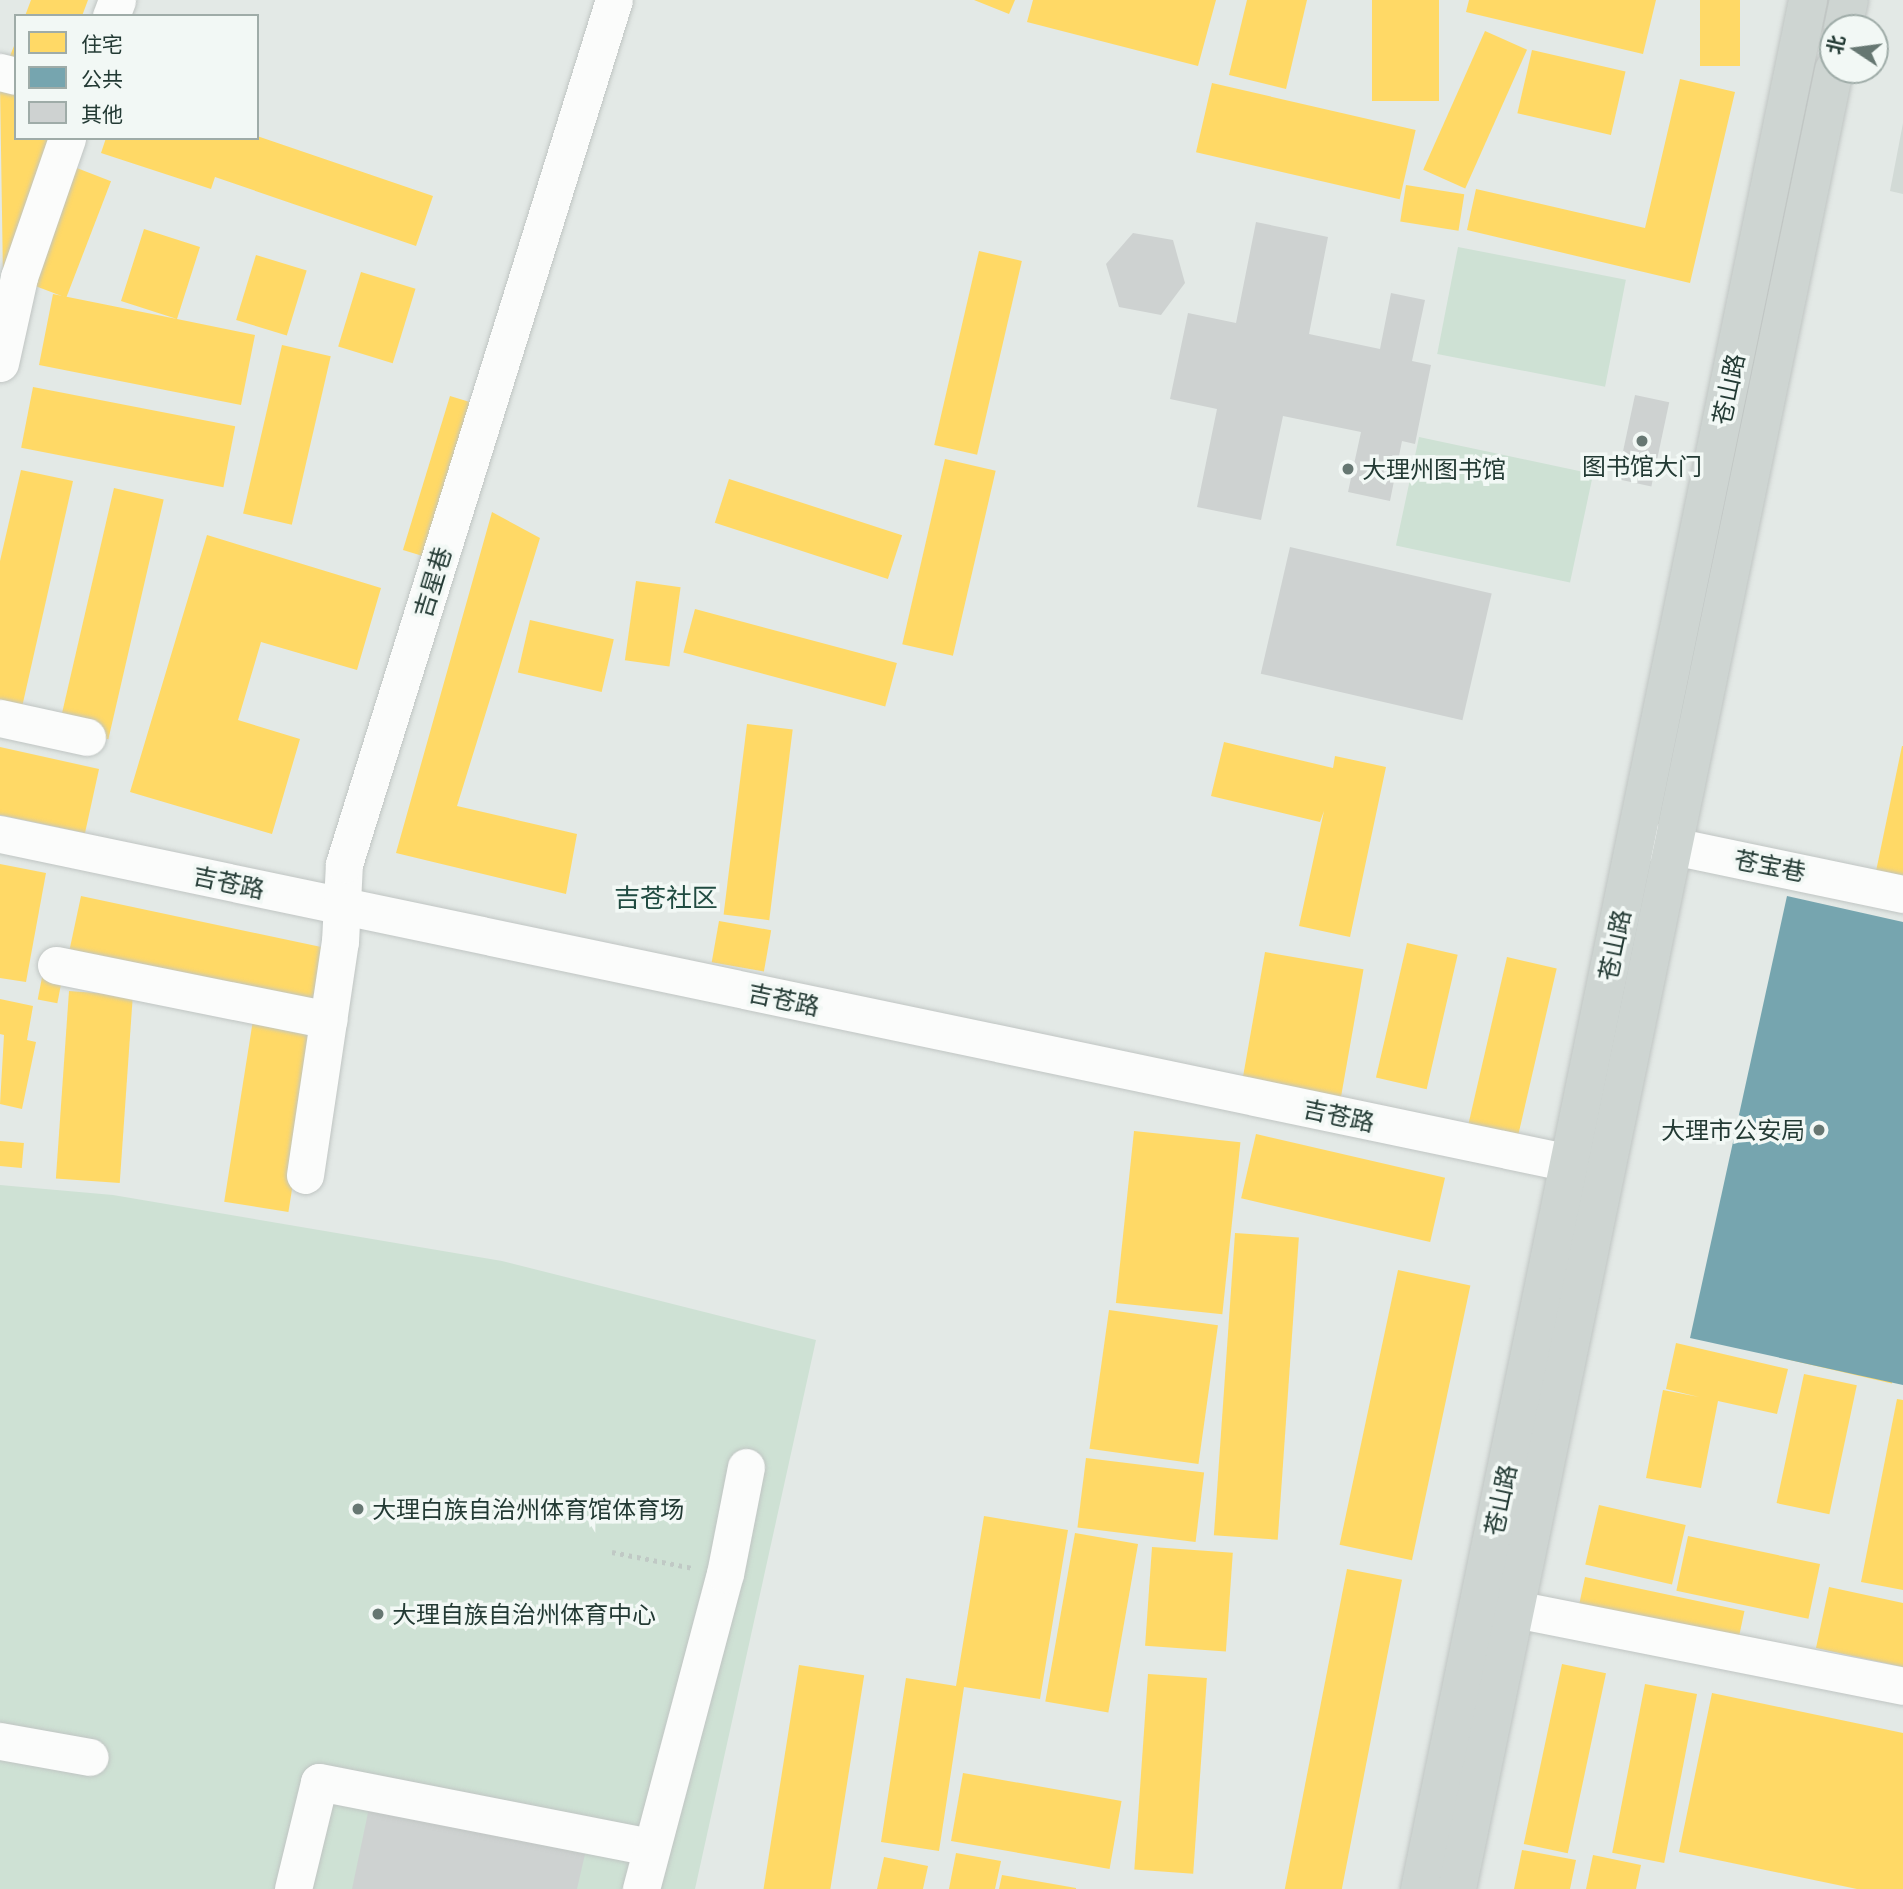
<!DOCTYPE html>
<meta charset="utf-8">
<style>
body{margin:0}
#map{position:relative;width:1903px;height:1889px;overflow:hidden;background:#e3e9e6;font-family:Lato,"Noto Sans SC",sans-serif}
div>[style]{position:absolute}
.built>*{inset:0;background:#d2dad6}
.green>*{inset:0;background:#cee1d4;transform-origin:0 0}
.homes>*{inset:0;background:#ffd966;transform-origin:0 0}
.public>*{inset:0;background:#76a5af}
.building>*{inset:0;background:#ced2d1;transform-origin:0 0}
.path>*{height:4.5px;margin-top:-2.25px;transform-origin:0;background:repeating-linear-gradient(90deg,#c0c9c5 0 3.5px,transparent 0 8.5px)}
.roads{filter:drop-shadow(0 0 2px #c0c5c3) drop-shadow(0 0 2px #c0c5c3)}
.minor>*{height:37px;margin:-18.5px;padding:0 18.5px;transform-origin:18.5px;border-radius:18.5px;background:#fbfcfb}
.major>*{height:38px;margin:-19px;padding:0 19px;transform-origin:19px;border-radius:19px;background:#ced5d2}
.dots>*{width:19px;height:19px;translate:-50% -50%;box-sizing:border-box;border:4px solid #f2f8f5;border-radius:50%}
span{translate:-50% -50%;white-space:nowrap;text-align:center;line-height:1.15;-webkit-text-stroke:7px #f2f8f5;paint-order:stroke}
.street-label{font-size:24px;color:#233a34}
.poi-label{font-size:24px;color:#233a34}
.left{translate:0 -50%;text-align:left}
.right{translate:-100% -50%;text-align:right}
.neighbourhood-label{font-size:26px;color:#204b41}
.legend{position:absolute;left:14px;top:14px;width:245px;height:126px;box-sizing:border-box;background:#f2f8f5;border:2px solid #9faca8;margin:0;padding:9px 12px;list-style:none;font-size:21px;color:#233a34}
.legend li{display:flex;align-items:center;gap:14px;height:35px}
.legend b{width:35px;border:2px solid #9faca8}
.north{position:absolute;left:1819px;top:14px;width:70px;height:70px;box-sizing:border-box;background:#f2f8f5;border:2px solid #9faca8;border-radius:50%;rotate:283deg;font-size:19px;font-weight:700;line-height:28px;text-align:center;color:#233a34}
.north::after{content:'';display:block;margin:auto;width:24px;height:32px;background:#667772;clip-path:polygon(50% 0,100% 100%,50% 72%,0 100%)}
</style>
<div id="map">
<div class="built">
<i style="clip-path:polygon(1903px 123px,1903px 194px,1890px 191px)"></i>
</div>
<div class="green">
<i style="left:1458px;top:247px;width:171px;height:109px;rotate:11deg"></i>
<i style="left:1419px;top:437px;width:178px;height:111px;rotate:12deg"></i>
<i style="clip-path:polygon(0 1185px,113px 1195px,502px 1261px,816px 1340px,695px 1889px,0 1889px)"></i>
</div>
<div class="homes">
<i style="clip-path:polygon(31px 0,88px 0,82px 16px,25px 16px)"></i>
<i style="clip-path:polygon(974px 0,1015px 0,1009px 14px)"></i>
<i style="clip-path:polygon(1033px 0,1216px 0,1198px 66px,1027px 22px)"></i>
<i style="clip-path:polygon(1247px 0,1307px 0,1286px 89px,1229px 75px)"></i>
<i style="left:1372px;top:0;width:67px;height:101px"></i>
<i style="clip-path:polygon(1469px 0,1656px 0,1643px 54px,1466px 12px)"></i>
<i style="left:1700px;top:0;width:40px;height:66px"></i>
<i style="left:1485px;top:31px;width:46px;height:152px;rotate:24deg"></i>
<i style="clip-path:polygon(16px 41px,16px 64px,8px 61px)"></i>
<i style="left:1532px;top:50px;width:96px;height:65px;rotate:13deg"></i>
<i style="clip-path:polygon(1680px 79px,1735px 92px,1690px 283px,1467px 230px,1476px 189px,1645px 228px)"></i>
<i style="left:1212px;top:83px;width:209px;height:71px;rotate:13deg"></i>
<i style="clip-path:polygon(0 84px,16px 88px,16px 138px,52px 138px,3px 278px)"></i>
<i style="clip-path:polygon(257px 136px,433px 196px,416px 246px,215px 177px,211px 189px,101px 153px,106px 138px)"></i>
<i style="left:69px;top:165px;width:45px;height:125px;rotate:21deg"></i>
<i style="left:1406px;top:185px;width:59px;height:37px;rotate:9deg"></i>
<i style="clip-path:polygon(144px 229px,200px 247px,177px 319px,255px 335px,241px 405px,39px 365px,53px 294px,177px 319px,121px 301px)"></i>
<i style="left:979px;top:251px;width:44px;height:199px;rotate:13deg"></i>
<i style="left:256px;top:255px;width:53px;height:68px;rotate:17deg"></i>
<i style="left:361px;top:272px;width:57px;height:78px;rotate:17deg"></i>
<i style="left:282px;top:345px;width:50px;height:173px;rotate:13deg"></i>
<i style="left:33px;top:387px;width:206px;height:62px;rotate:11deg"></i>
<i style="left:450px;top:396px;width:31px;height:161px;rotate:17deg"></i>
<i style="left:945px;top:459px;width:52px;height:190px;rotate:13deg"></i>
<i style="clip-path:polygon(21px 470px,73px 481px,20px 716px,0 711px,0 561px)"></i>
<i style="left:729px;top:479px;width:182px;height:46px;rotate:18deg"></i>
<i style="left:114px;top:488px;width:51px;height:246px;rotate:13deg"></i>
<i style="clip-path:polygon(492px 512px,540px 538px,457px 806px,577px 834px,566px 894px,396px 853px)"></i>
<i style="clip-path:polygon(207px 535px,381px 588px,357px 670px,261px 642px,238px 720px,300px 739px,272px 834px,130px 792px)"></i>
<i style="left:636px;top:581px;width:45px;height:80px;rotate:8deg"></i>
<i style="left:695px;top:609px;width:209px;height:45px;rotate:15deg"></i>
<i style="left:530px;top:620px;width:86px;height:54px;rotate:13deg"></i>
<i style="left:747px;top:724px;width:46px;height:192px;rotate:7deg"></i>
<i style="clip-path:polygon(1224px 742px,1333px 768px,1335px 756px,1386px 767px,1350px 937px,1299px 926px,1324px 811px,1320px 822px,1211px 796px)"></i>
<i style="clip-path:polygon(1902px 746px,1903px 746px,1903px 887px,1874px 881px)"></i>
<i style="clip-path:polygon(0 747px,99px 769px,85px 833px,0 815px)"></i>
<i style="clip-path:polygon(0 864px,46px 873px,26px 982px,0 978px)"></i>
<i style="left:81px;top:896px;width:248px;height:64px;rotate:12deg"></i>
<i style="left:1787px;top:905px;width:66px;height:430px;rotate:12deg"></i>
<i style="clip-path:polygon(1881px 919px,1903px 923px,1903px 964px,1873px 957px)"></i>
<i style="left:719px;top:921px;width:53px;height:42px;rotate:10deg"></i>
<i style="left:1407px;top:943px;width:52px;height:138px;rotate:13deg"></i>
<i style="left:1265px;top:952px;width:100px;height:138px;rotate:10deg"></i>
<i style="left:1507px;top:957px;width:51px;height:175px;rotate:13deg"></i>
<i style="clip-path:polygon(1883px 964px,1903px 968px,1903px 993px,1878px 988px)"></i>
<i style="left:44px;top:967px;width:20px;height:33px;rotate:11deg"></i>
<i style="left:69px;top:991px;width:64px;height:188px;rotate:4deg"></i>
<i style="clip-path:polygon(0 999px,33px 1006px,27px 1040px,36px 1042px,22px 1109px,0 1104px,4px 1035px,0 1034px)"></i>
<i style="left:253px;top:1020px;width:65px;height:184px;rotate:9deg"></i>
<i style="left:1134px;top:1131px;width:107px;height:173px;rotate:6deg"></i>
<i style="left:1256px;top:1134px;width:194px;height:66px;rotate:13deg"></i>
<i style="left:0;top:1141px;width:24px;height:25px;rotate:5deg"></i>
<i style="left:1809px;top:1146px;width:65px;height:46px;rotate:13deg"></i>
<i style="clip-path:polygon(1878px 1165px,1903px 1171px,1903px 1308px,1850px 1296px)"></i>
<i style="left:1235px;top:1233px;width:64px;height:303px;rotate:4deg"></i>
<i style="left:1398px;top:1270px;width:74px;height:281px;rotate:12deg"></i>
<i style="left:1109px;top:1310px;width:110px;height:140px;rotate:8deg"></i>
<i style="left:1796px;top:1310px;width:110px;height:50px;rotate:13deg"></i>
<i style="clip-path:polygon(1676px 1343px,1788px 1369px,1777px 1414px,1718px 1401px,1701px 1488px,1646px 1478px,1663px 1390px,1699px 1397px,1666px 1389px)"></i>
<i style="left:1804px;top:1374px;width:54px;height:132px;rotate:12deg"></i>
<i style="clip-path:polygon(1897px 1399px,1903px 1400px,1903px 1590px,1861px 1582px)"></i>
<i style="left:1086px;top:1458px;width:119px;height:70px;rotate:7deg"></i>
<i style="left:1599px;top:1505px;width:89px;height:61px;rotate:13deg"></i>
<i style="clip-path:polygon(984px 1516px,1068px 1530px,1040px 1699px,964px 1687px,939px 1851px,881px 1842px,906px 1678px,956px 1686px)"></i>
<i style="left:1075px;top:1533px;width:64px;height:171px;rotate:10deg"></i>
<i style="left:1688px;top:1536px;width:135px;height:56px;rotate:12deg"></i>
<i style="left:1152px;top:1547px;width:81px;height:99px;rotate:4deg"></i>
<i style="left:1347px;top:1569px;width:56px;height:326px;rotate:11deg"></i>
<i style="left:1585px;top:1577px;width:163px;height:40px;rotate:12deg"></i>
<i style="clip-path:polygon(1829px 1587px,1903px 1603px,1903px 1667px,1816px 1648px)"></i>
<i style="left:1562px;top:1664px;width:45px;height:184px;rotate:12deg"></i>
<i style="left:799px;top:1665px;width:66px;height:227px;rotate:9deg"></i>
<i style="left:1148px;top:1674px;width:59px;height:196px;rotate:4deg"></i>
<i style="left:1645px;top:1684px;width:53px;height:172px;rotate:11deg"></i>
<i style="clip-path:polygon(1712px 1693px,1903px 1733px,1903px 1889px,1857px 1889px,1679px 1852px)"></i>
<i style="left:963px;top:1773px;width:161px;height:69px;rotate:10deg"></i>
<i style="clip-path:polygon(1522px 1850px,1576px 1860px,1570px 1889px,1514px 1889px)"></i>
<i style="clip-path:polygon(956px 1853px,1001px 1861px,995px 1889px,949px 1889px)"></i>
<i style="clip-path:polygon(1593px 1855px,1641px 1865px,1636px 1889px,1586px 1889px)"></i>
<i style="clip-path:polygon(884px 1857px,928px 1866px,923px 1889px,877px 1889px)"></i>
<i style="clip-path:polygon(1002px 1875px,1076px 1888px,1076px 1889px,999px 1889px)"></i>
</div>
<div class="public">
<i style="clip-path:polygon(1787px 896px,1903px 922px,1903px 1385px,1690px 1338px)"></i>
</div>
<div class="building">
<i style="clip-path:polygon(1256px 222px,1328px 237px,1309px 334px,1380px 349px,1391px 293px,1425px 300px,1412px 361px,1431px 365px,1415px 444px,1402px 441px,1390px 501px,1348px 492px,1361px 432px,1283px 416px,1261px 520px,1197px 507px,1217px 409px,1170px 399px,1188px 313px,1236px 323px)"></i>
<i style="clip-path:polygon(1133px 233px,1173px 240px,1185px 283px,1161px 315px,1119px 307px,1106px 264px)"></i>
<i style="left:1635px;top:395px;width:35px;height:86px;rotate:12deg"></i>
<i style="left:1290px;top:547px;width:207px;height:130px;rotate:13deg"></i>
<i style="clip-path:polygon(369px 1808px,585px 1854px,577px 1889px,352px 1889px)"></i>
</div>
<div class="path">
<i style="left:612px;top:1552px;width:83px;rotate:11.2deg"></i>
</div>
<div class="roads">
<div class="minor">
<i style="left:111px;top:16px;width:17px;rotate:-69deg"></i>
<i style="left:0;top:72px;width:16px;rotate:14deg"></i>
<i style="left:0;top:363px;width:88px;rotate:-77.5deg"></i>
<i style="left:19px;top:277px;width:147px;rotate:-70.9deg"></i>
<i style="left:0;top:718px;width:89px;rotate:12.3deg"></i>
<i style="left:0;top:834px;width:1603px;rotate:11.84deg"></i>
<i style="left:1644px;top:840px;width:265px;rotate:11.8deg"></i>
<i style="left:56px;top:965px;width:278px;rotate:11.4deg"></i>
<i style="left:305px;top:1175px;width:236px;rotate:-81.5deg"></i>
<i style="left:340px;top:942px;width:78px;rotate:-87.1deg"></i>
<i style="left:344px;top:864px;width:905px;rotate:-72.65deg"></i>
<i style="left:1515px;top:1609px;width:396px;rotate:11.2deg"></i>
<i style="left:0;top:1741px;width:91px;rotate:10.1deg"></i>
<i style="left:293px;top:1889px;width:110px;rotate:-76.3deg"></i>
<i style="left:319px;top:1782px;width:337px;rotate:11.1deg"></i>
<i style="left:641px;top:1889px;width:326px;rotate:-75.1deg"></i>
<i style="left:725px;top:1574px;width:109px;rotate:-78.9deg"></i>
</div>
<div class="major">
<i style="left:1843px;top:28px;width:29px;rotate:-78deg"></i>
<i style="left:1420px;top:1889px;width:1928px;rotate:-78.39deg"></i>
<i style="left:1457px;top:1889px;width:1858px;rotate:-78.29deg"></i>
</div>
</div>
<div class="dots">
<i style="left:1642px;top:441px;background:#667772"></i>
<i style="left:1348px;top:469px;background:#667772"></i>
<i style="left:1819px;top:1130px;background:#667772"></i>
<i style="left:358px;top:1509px;background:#667772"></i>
<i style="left:378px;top:1614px;background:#667772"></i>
</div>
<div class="street-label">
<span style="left:1728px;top:389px;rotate:-78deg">苍山路</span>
<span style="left:432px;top:582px;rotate:-73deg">吉星巷</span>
<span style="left:1770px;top:865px;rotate:11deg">苍宝巷</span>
<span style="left:229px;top:882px;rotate:12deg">吉苍路</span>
<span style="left:1614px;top:945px;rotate:-78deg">苍山路</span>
<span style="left:784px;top:999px;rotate:12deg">吉苍路</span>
<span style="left:1339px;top:1115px;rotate:12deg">吉苍路</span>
<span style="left:1500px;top:1500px;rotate:-78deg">苍山路</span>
</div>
<div class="poi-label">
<span style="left:1642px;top:466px">图书馆大门</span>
<span class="left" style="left:1362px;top:469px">大理州图书馆</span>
<span class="right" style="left:1805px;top:1130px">大理市公安局</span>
<span class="left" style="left:372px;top:1509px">大理白族自治州体育馆体育场</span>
<span class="left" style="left:392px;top:1614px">大理自族自治州体育中心</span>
</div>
<div class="neighbourhood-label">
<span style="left:666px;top:898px">吉苍社区</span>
</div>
<ul class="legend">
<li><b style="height:19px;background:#ffd966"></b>住宅</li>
<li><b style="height:19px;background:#76a5af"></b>公共</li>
<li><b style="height:19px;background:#ced2d1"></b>其他</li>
</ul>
<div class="north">北</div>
</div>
